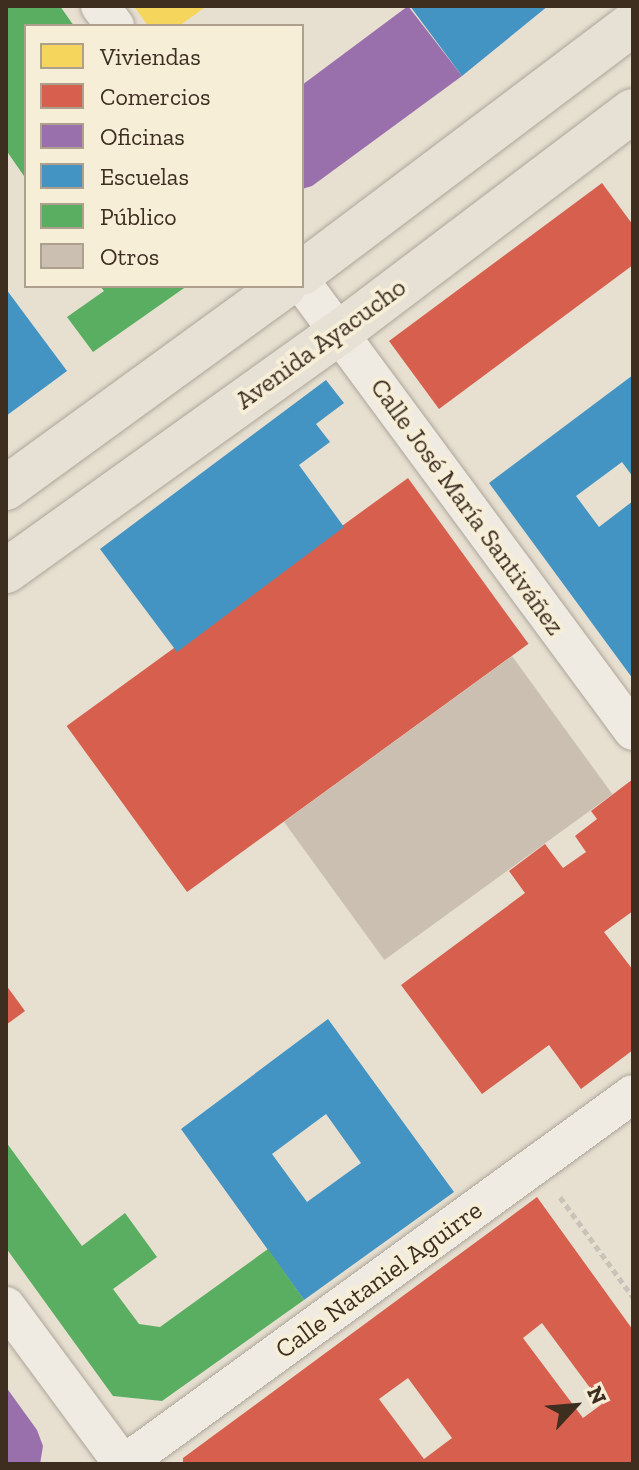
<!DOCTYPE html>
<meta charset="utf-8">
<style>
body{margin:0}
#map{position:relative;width:639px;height:1470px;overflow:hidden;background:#e7e0d1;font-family:"Zilla Slab",serif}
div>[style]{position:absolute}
.homes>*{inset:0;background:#f6d55c}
.shops>*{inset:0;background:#d6604d;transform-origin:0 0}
.offices>*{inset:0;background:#9970ab}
.schools>*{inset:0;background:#4393c3}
.public>*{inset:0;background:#5aae61}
.building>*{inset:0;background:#cbbfb2;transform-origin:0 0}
.path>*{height:5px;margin-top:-2.5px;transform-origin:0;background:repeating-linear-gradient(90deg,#c8c2b9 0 6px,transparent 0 10px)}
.roads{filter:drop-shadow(0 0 2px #ada599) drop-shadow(0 0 2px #ada599)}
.street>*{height:38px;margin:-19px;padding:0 19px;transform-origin:19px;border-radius:19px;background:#efebe3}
.primary>*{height:44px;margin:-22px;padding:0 22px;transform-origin:22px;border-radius:22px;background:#e6e1d4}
span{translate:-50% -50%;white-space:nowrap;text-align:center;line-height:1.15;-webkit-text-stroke:8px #f7eed8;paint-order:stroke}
.street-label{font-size:26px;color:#3d2e20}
.frame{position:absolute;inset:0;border:8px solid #3d2e20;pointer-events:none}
.legend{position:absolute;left:24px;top:24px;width:280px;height:264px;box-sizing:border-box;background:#f7eed8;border:2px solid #ada18e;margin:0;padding:10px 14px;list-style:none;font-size:24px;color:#3d2e20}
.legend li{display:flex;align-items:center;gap:16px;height:40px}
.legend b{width:40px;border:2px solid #ada18e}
.north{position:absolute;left:535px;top:1366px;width:80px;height:80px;-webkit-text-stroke:6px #f7eed8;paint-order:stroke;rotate:64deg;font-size:22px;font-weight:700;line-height:32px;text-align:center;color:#3d2e20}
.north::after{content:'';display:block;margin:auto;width:28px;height:36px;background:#3d2e20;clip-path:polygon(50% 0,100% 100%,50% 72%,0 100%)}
</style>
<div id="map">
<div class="homes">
<i style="clip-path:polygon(134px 6px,207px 6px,179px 26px,148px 26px)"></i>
</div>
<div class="shops">
<i style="clip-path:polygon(602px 183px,633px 225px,633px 265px,439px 409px,389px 341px)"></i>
<i style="left:408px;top:478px;width:205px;height:422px;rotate:54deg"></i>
<i style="clip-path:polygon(633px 779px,633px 911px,604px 932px,633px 970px,633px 1050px,581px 1089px,549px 1045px,482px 1094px,401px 985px,525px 893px,509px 871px,545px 844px,563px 868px,586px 852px,575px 836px,597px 819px,591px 811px)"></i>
<i style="clip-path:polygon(6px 985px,25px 1011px,6px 1025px)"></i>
<i style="clip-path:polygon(evenodd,537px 1197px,633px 1330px,633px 1464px,183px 1464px,183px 1458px,537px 1197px,542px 1323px,602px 1404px,583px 1418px,523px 1338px,542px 1323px,537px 1197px,408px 1378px,452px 1438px,424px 1459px,379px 1399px,408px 1378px)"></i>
</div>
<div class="offices">
<i style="clip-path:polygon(408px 6px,462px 76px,312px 186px,302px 189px,302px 85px)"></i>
<i style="clip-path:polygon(6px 1387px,37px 1430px,43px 1446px,40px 1464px,6px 1464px)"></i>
</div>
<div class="schools">
<i style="clip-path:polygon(410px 6px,548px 6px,462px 76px)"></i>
<i style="clip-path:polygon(6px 289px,67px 371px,6px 416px)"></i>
<i style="clip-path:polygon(633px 375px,633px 477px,622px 462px,576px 496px,599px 527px,633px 501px,633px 679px,489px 483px)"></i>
<i style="clip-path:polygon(326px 380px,344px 403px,316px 424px,330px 442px,299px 465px,344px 527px,177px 652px,100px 549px)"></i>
<i style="clip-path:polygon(evenodd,328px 1019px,454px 1192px,304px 1300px,181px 1129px,328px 1019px,326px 1114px,361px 1163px,307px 1202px,272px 1154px,326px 1114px)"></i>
</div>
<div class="public">
<i style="clip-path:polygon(6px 6px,60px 6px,74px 26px,26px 26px,26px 179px,6px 150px)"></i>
<i style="clip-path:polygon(100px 286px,187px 286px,93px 352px,67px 317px,104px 291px)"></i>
<i style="clip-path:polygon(6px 1142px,82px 1246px,125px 1213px,157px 1257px,113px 1289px,139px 1324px,160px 1327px,268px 1249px,304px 1300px,162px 1401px,113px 1396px,6px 1248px)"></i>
</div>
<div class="building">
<i style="left:512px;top:656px;width:171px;height:282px;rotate:54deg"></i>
</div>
<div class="path">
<i style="left:560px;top:1197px;width:124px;rotate:53.9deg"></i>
</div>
<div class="roads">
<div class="street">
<i style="left:100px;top:6px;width:25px;rotate:53deg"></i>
<i style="left:302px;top:283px;width:557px;rotate:53.54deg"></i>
<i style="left:6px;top:1306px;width:197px;rotate:53.5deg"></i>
<i style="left:124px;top:1464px;width:629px;rotate:-36.01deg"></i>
</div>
<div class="primary">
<i style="left:302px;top:273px;width:414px;rotate:-37deg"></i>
<i style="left:6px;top:488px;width:344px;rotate:-36deg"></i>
<i style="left:6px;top:571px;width:409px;rotate:-35.6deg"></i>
<i style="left:339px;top:333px;width:368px;rotate:-37.1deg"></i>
</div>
</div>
<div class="street-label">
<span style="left:321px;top:344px;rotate:-36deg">Avenida Ayacucho</span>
<span style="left:467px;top:507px;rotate:54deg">Calle José María Santiváñez</span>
<span style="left:379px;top:1280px;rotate:-36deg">Calle Nataniel Aguirre</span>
</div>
<div class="frame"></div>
<ul class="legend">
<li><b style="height:22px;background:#f6d55c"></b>Viviendas</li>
<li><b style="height:22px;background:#d6604d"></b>Comercios</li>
<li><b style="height:22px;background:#9970ab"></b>Oficinas</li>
<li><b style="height:22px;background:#4393c3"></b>Escuelas</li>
<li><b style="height:22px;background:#5aae61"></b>Público</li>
<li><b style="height:22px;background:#cbbfb2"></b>Otros</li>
</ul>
<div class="north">N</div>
</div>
